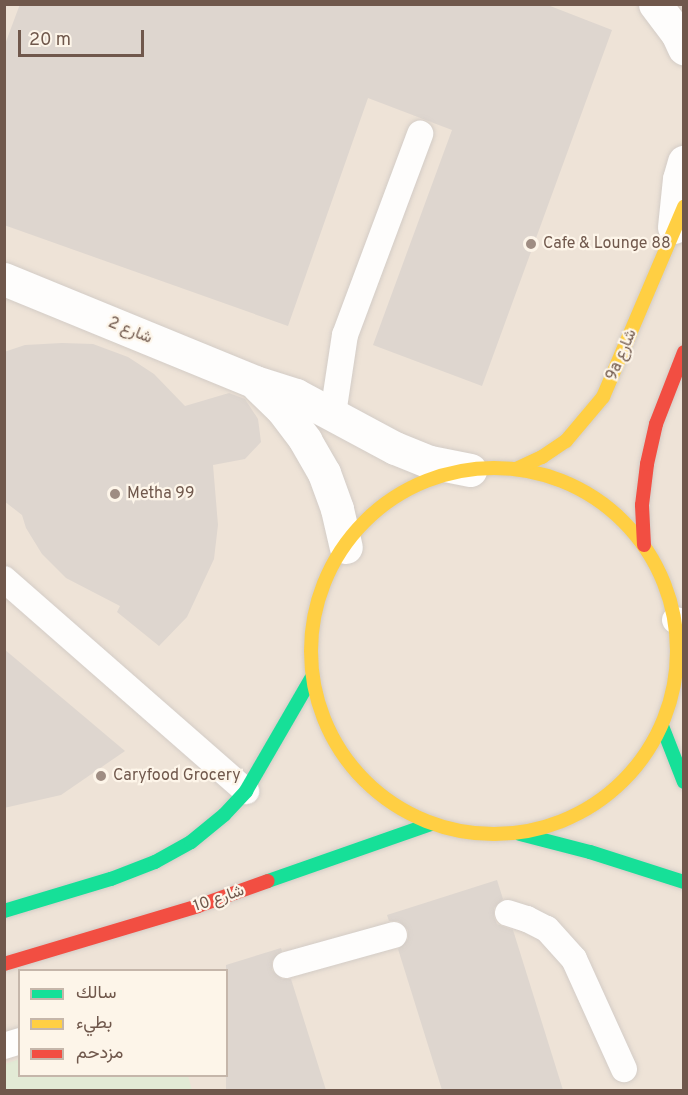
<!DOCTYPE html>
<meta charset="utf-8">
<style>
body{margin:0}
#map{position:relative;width:688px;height:1095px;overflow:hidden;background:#f5f0e9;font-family:Overpass,Vazirmatn,sans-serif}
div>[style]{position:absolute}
.residential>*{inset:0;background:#eee3d7}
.green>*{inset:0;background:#e2ead5}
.building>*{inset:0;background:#ded6cf}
.roads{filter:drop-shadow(0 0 2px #d3ccc6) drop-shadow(0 0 2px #d3ccc6)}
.lane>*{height:26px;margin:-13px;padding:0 13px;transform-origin:13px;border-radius:13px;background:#fefdfc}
.street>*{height:33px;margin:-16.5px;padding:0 16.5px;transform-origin:16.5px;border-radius:16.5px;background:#fefdfc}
.fast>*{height:14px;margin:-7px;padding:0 7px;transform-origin:7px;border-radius:7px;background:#16e098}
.slow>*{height:14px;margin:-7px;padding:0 7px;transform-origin:7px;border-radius:7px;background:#ffcf43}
.slow>.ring{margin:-7px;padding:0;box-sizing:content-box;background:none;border:14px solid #ffcf43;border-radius:50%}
.jam>*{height:14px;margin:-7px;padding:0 7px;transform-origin:7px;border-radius:7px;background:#f24e42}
.dots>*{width:16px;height:16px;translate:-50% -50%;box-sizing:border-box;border:3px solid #fdf5e9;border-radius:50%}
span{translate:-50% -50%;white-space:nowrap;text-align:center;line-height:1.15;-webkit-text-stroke:4.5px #fdf5e9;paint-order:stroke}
.poi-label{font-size:16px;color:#70584c}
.left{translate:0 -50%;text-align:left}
.street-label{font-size:16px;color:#70584c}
.frame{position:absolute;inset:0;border:6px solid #70584c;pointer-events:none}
.legend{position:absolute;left:18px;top:969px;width:210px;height:108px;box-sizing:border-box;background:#fdf5e9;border:2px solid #c5b6aa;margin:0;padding:8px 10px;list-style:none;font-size:18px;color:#70584c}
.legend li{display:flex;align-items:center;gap:12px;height:30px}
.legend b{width:30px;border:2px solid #c5b6aa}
.scale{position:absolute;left:18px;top:30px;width:126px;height:27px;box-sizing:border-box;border:3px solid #70584c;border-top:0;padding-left:8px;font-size:18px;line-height:21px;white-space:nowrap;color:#70584c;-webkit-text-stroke:4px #fdf5e9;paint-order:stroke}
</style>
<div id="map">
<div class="residential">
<i style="clip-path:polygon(evenodd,5px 5px,683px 5px,683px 1090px,5px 1090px,5px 5px,20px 970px,226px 970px,226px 1076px,20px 1076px,20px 970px)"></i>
</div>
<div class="green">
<i style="clip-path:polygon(19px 1059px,20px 1076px,188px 1076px,192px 1090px,5px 1090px,5px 1064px)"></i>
</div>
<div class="building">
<i style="clip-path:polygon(20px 4px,545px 4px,612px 30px,482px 386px,373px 345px,452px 130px,368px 98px,288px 326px,4px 225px,4px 47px)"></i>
<i style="clip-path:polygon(62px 343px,93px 344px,128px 357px,154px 374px,185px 406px,229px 393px,245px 399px,258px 419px,261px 442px,245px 459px,213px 465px,218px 525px,214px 559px,187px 617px,159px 646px,117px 612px,120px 606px,66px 578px,42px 554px,26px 528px,22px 515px,4px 501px,4px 352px,25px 345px)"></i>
<i style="clip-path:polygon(4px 649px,125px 751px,61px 795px,4px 808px)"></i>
<i style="clip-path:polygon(497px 880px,503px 899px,494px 908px,494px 917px,497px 924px,513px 930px,563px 1090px,442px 1090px,398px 949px,408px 939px,408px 930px,398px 921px,389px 921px,387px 915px)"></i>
<i style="clip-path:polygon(281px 948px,282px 951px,272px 961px,272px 970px,282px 979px,291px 979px,326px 1090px,226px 1090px,226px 965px)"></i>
</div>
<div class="roads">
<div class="lane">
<i style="left:333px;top:414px;width:80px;rotate:-81.4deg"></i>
<i style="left:345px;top:335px;width:215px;rotate:-69.5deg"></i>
<i style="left:4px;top:579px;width:322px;rotate:41.2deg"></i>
<i style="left:675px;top:620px;width:9px;rotate:13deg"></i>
<i style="left:508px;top:913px;width:20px;rotate:18deg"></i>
<i style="left:527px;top:919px;width:22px;rotate:27deg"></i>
<i style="left:547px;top:929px;width:40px;rotate:48deg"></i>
<i style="left:574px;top:959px;width:121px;rotate:65.6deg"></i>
<i style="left:286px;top:965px;width:112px;rotate:-15.5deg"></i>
<i style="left:4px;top:1046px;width:17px;rotate:-17deg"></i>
</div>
<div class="street">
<i style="left:655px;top:4px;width:36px;rotate:53deg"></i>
<i style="left:677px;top:33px;width:17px;rotate:65deg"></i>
<i style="left:674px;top:227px;width:48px;rotate:-84.1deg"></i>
<i style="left:679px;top:179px;width:18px;rotate:-74deg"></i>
<i style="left:4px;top:279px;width:271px;rotate:22.3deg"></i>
<i style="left:255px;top:382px;width:43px;rotate:17.6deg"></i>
<i style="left:296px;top:395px;width:112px;rotate:28.2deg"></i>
<i style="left:395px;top:448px;width:38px;rotate:22deg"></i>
<i style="left:430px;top:462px;width:41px;rotate:11.3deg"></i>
<i style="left:258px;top:386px;width:33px;rotate:44deg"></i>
<i style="left:282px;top:409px;width:39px;rotate:53deg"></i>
<i style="left:305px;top:440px;width:38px;rotate:60deg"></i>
<i style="left:324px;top:473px;width:38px;rotate:70deg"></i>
<i style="left:337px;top:509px;width:39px;rotate:77deg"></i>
</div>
<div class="fast">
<i style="left:662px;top:726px;width:60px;rotate:68.6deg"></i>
<i style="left:520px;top:834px;width:72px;rotate:14.4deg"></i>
<i style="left:590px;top:852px;width:99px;rotate:17.7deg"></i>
<i style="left:268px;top:881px;width:173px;rotate:-19.3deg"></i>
<i style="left:4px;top:911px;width:112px;rotate:-16.7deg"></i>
<i style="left:111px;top:879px;width:47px;rotate:-21.1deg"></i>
<i style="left:155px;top:862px;width:41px;rotate:-29.1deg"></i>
<i style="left:191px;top:842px;width:43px;rotate:-39.3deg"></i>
<i style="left:224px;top:815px;width:33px;rotate:-47deg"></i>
<i style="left:246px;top:791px;width:129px;rotate:-59.9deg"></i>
</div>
<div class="slow">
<i class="ring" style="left:311px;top:468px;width:352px;height:352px"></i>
<i style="left:516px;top:469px;width:29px;rotate:-25deg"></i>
<i style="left:542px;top:457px;width:29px;rotate:-34deg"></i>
<i style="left:566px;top:441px;width:57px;rotate:-49.9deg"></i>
<i style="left:603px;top:397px;width:207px;rotate:-66.9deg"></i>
</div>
<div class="jam">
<i style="left:644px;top:545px;width:40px;rotate:-92.9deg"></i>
<i style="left:642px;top:505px;width:41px;rotate:-83deg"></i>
<i style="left:647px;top:464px;width:41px;rotate:-77.3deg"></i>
<i style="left:656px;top:424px;width:77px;rotate:-68.7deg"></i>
<i style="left:4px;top:964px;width:202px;rotate:-16.6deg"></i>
<i style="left:198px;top:906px;width:74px;rotate:-19.7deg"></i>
</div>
</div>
<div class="dots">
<i style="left:531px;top:244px;background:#9f8d83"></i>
<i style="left:115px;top:494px;background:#9f8d83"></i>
<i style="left:101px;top:776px;background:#9f8d83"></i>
</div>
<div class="poi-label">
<span class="left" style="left:543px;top:244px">Cafe &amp; Lounge 88</span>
<span class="left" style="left:127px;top:494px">Metha 99</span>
<span class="left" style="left:113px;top:776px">Caryfood Grocery</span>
</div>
<div class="street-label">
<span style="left:130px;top:331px;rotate:22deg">شارع 2</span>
<span style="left:622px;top:355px;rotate:-67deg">9a شارع</span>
<span style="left:219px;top:899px;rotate:-19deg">شارع 10</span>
</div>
<div class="frame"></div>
<ul class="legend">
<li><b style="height:8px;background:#16e098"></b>سالك</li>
<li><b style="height:8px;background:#ffcf43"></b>بطيء</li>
<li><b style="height:8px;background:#f24e42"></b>مزدحم</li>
</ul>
<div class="scale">20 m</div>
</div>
